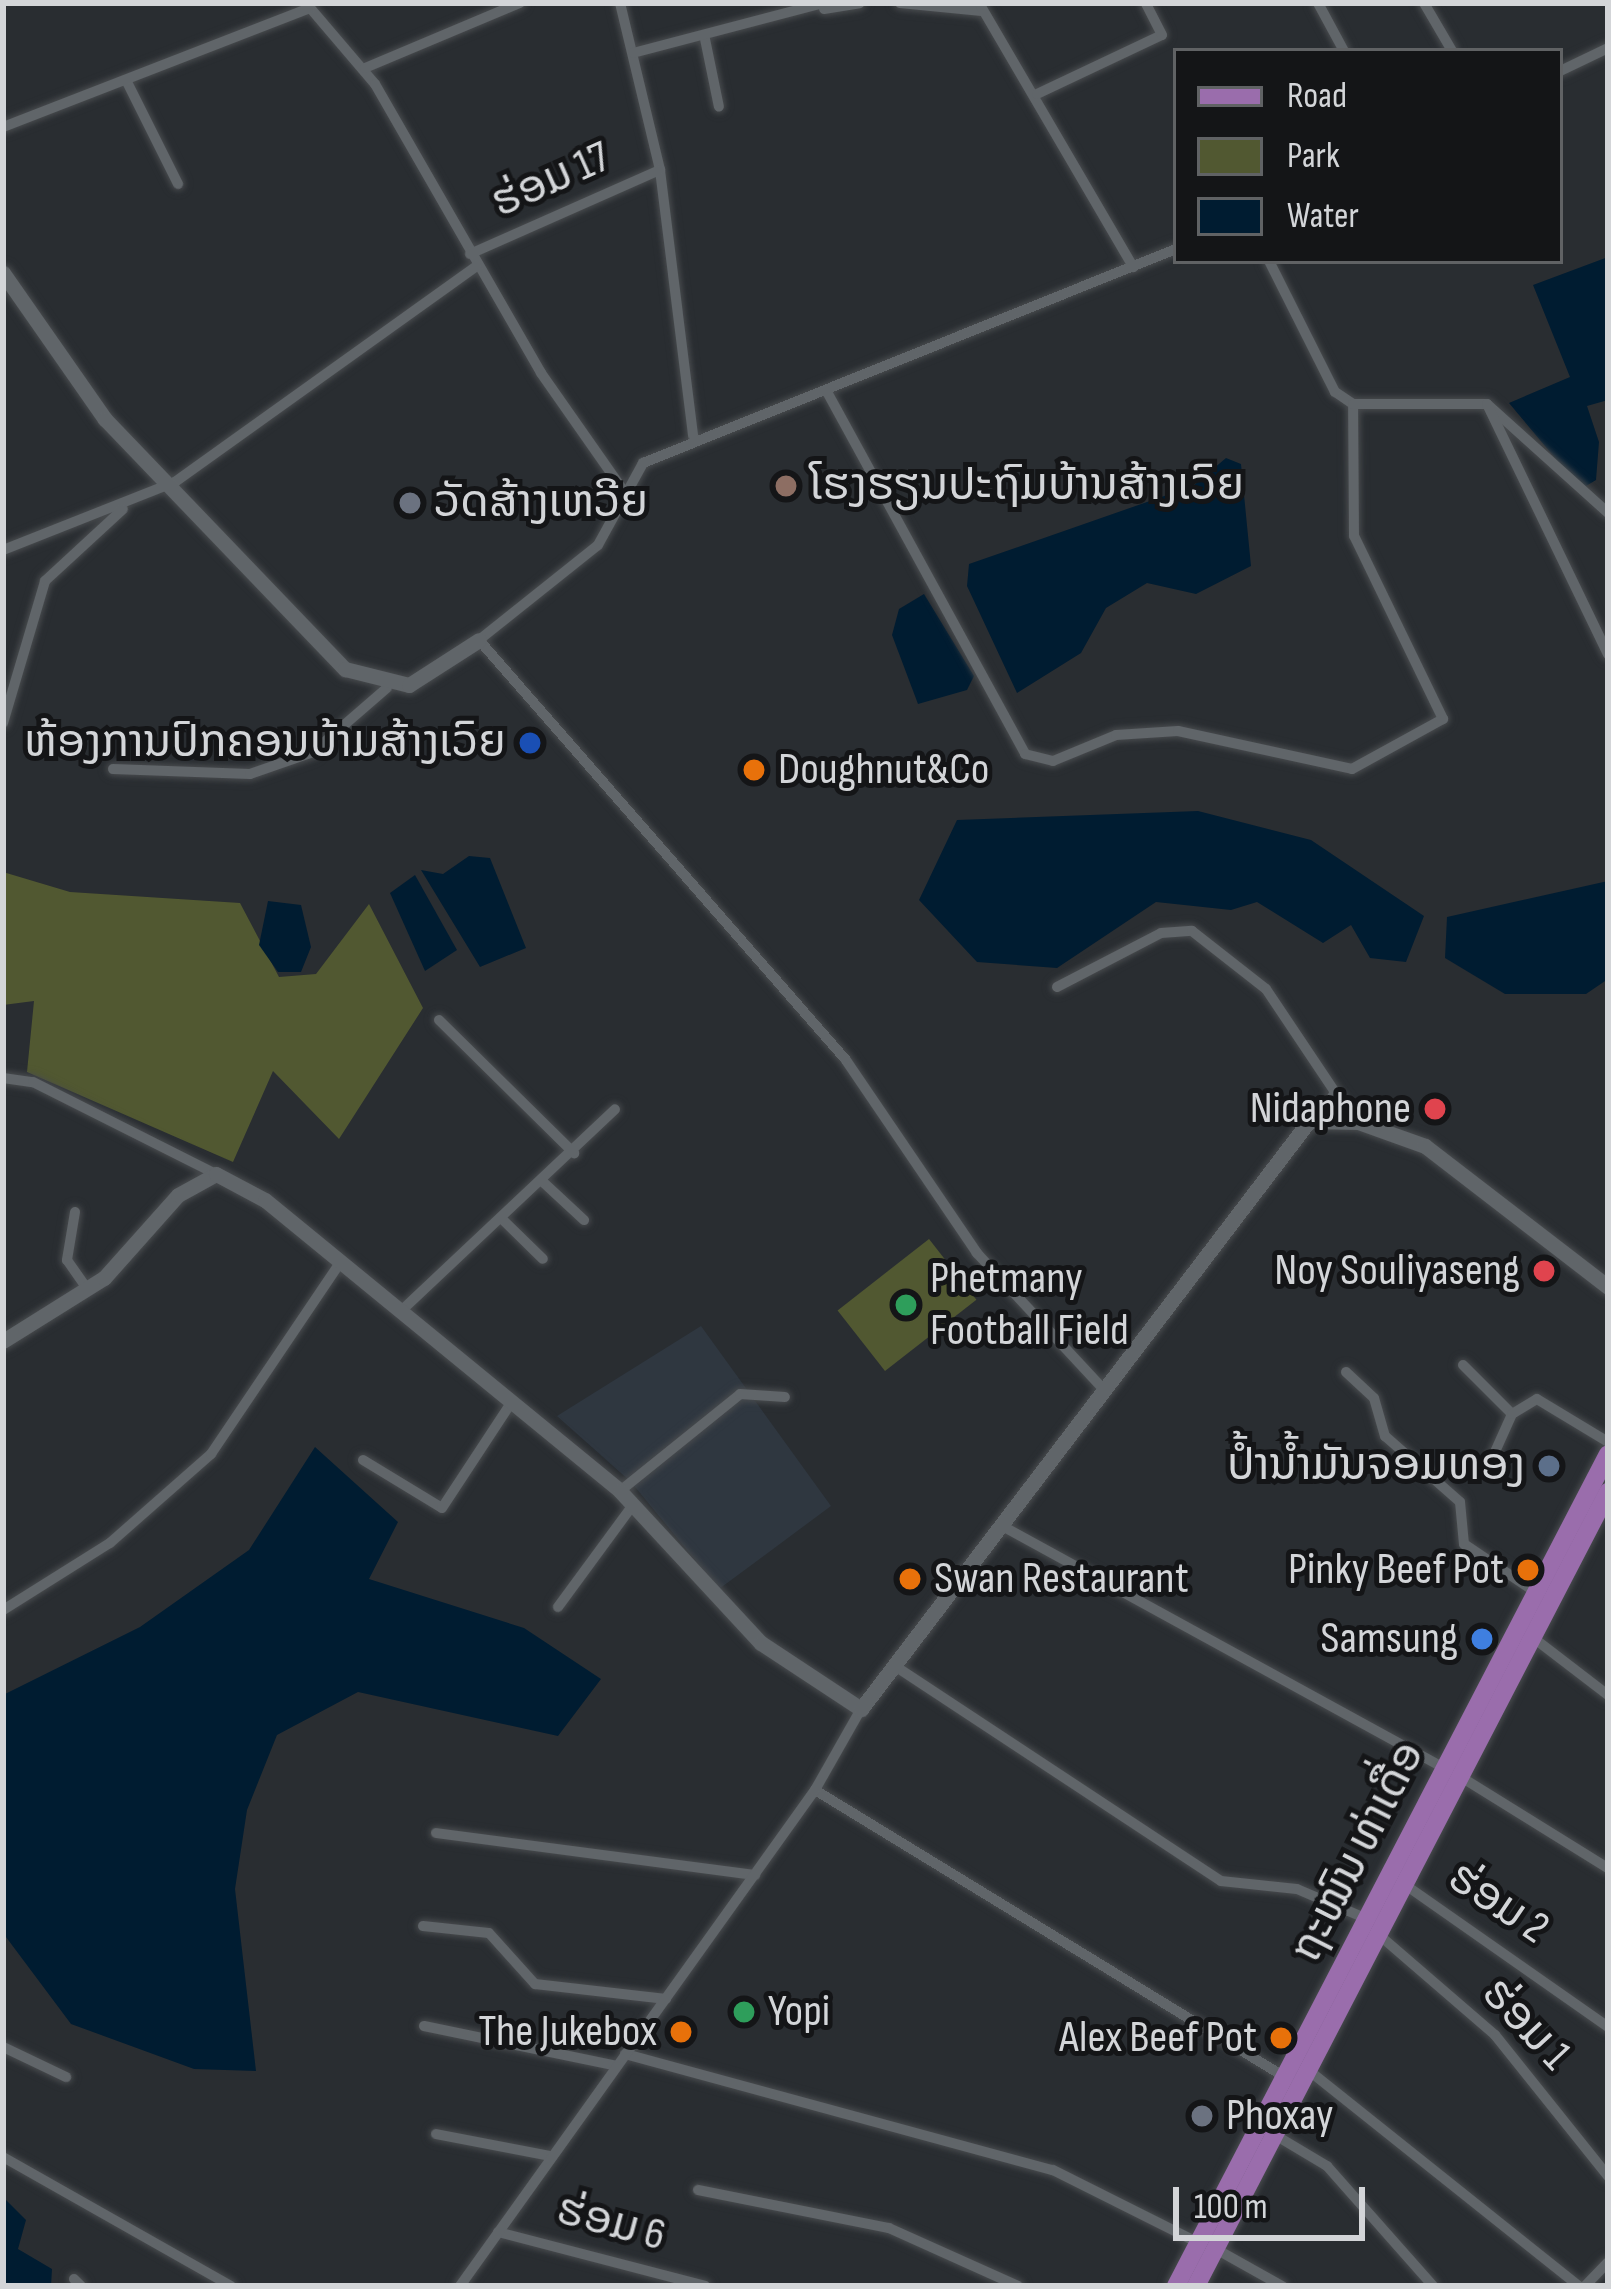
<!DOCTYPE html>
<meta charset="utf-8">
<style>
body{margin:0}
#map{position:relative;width:1611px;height:2289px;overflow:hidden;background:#292d31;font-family:"Sofia Sans Condensed","Noto Sans Lao",sans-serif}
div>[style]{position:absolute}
.built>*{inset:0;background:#2f3740}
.green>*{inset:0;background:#515831;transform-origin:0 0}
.water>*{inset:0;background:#001c31}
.roads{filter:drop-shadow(0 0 3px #484b4e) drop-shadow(0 0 3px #484b4e)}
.street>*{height:10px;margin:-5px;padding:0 5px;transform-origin:5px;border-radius:5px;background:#606569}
.secondary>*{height:15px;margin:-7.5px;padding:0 7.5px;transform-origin:7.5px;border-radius:7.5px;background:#606569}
.primary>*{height:18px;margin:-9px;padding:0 9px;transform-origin:9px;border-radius:9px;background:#9a6dac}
.dots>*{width:33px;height:33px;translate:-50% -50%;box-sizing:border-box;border:6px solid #141517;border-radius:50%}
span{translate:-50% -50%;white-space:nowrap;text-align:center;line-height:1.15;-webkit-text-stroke:10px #141517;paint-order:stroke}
.street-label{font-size:45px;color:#d3d5d8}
.poi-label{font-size:45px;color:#d3d5d8}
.left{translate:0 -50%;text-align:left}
.right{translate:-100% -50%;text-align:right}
.frame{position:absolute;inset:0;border:6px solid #d3d5d8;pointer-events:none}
.legend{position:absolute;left:1173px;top:48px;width:390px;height:216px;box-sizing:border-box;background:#141517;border:3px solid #606264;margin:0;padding:15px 21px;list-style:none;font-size:36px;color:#d3d5d8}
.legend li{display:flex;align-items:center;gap:24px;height:60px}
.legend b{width:60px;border:3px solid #606264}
.scale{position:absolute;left:1173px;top:2187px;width:192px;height:54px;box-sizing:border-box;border:6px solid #d3d5d8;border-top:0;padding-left:15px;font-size:36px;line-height:42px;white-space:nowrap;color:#d3d5d8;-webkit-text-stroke:9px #141517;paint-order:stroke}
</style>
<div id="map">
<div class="built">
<i style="clip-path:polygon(701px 1326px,831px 1506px,719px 1589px,631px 1482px,557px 1416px)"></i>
</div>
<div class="green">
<i style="clip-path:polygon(3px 872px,70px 892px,240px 903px,279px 977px,316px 974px,369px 904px,423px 1008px,339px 1139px,273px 1071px,233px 1162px,27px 1072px,34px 1001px,3px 1005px)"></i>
<i style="left:929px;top:1239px;width:77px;height:116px;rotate:52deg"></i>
</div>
<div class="water">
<i style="clip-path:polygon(1608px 257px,1608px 400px,1587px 406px,1599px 442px,1596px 480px,1581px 489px,1509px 403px,1570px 377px,1533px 285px)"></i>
<i style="clip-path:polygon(1226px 458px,1241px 464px,1251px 566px,1196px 594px,1147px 583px,1106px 608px,1081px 653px,1017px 693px,967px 586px,969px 564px,1193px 486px)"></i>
<i style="clip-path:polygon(924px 594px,974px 676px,967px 690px,918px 704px,892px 635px,899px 609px)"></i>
<i style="clip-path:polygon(1198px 811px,1311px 840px,1424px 916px,1406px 962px,1370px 958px,1351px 925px,1323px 943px,1257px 902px,1231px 910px,1156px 902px,1057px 968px,977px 962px,919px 900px,957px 820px)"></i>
<i style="clip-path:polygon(469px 856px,490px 858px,526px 948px,480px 967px,421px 870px,443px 874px)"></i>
<i style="clip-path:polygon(415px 875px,457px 950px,425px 971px,390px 893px)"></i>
<i style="clip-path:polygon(1608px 881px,1608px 979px,1586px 994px,1505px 994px,1445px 958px,1447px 917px)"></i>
<i style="clip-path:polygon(268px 901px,301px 905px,311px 947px,301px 972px,278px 972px,259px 945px)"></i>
<i style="clip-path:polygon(315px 1447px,398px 1522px,369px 1579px,524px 1628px,601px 1679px,558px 1736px,358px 1692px,277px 1735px,247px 1810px,235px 1889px,256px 2071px,194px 2069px,71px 2024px,3px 1933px,3px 1695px,140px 1627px,249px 1550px)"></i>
<i style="clip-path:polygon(3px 2197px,26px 2220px,18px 2249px,52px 2269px,51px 2286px,3px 2286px)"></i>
</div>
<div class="roads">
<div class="street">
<i style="left:306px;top:3px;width:106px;rotate:49.6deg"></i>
<i style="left:375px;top:84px;width:333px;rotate:60.1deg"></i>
<i style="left:541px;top:373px;width:146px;rotate:55deg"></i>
<i style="left:620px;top:3px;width:172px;rotate:76.5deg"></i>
<i style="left:660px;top:170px;width:268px;rotate:82.9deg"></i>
<i style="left:900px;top:3px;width:82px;rotate:5.6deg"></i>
<i style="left:979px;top:3px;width:306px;rotate:59.7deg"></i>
<i style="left:1318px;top:3px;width:55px;rotate:61.6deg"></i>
<i style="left:1424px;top:3px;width:56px;rotate:59.7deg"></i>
<i style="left:824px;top:9px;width:36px;rotate:-9deg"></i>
<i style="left:705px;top:39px;width:69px;rotate:78.4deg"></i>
<i style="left:633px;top:53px;width:196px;rotate:-14.7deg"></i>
<i style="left:365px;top:68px;width:168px;rotate:-22.8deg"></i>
<i style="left:1560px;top:71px;width:53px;rotate:-25.6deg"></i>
<i style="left:127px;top:82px;width:114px;rotate:63.4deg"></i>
<i style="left:1037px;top:94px;width:138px;rotate:-25.3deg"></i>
<i style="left:1162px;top:35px;width:36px;rotate:-117deg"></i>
<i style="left:3px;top:127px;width:329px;rotate:-21.2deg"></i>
<i style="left:470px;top:254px;width:208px;rotate:-23.9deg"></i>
<i style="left:826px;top:390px;width:415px;rotate:61.3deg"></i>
<i style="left:1025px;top:754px;width:29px;rotate:14deg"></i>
<i style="left:1053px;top:761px;width:68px;rotate:-22.4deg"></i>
<i style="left:1116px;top:735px;width:62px;rotate:-3.7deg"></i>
<i style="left:1178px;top:731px;width:178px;rotate:12.3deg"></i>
<i style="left:1352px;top:769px;width:104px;rotate:-28.8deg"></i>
<i style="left:1443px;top:719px;width:203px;rotate:-115.9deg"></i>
<i style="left:1354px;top:536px;width:132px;rotate:-90.4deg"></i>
<i style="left:1353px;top:404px;width:22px;rotate:-146deg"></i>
<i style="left:1335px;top:392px;width:147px;rotate:-116.7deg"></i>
<i style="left:1353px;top:404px;width:134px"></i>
<i style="left:1487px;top:404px;width:163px;rotate:42deg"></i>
<i style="left:1487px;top:404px;width:278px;rotate:64.2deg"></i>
<i style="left:3px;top:550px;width:185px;rotate:-21.6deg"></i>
<i style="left:175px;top:482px;width:371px;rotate:-35.6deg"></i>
<i style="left:3px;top:723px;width:148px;rotate:-73.5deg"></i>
<i style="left:45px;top:581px;width:106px;rotate:-42.7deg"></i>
<i style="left:113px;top:769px;width:137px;rotate:2.1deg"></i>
<i style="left:250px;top:774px;width:67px;rotate:-19.2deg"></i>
<i style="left:313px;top:752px;width:98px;rotate:-40.9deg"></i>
<i style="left:1057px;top:987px;width:117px;rotate:-27.4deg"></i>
<i style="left:1161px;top:933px;width:31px;rotate:-4deg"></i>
<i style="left:1192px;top:931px;width:94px;rotate:38.1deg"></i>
<i style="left:1266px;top:989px;width:124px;rotate:56.2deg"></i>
<i style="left:439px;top:1020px;width:190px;rotate:44.6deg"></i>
<i style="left:3px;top:1078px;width:30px;rotate:8deg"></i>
<i style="left:33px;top:1082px;width:205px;rotate:26.7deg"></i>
<i style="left:1320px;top:1118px;width:30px;rotate:-60deg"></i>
<i style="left:1335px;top:1092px;width:38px;rotate:53deg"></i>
<i style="left:543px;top:1182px;width:56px;rotate:42.8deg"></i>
<i style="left:75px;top:1212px;width:49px;rotate:99.5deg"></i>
<i style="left:67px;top:1260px;width:35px;rotate:55deg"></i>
<i style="left:502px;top:1219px;width:57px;rotate:44.3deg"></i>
<i style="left:401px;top:1311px;width:294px;rotate:-43.3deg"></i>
<i style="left:1463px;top:1365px;width:69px;rotate:45deg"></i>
<i style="left:1346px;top:1372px;width:38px;rotate:43deg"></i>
<i style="left:1374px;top:1398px;width:40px;rotate:74deg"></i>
<i style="left:1385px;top:1436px;width:100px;rotate:41.3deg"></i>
<i style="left:1460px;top:1502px;width:42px;rotate:84.6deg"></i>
<i style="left:1464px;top:1544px;width:84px;rotate:33.9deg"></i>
<i style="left:1106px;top:1392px;width:190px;rotate:-132.9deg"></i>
<i style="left:977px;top:1253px;width:233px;rotate:-124.2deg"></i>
<i style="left:846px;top:1060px;width:558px;rotate:-131.15deg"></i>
<i style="left:479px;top:640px;width:152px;rotate:-38.6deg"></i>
<i style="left:598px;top:545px;width:94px;rotate:-61.2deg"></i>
<i style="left:643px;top:463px;width:574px;rotate:-21.88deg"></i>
<i style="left:363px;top:1460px;width:92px;rotate:31.3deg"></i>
<i style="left:442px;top:1508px;width:126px;rotate:-56.7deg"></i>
<i style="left:1490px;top:1463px;width:54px;rotate:-65.8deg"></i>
<i style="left:1512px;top:1414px;width:29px;rotate:-31deg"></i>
<i style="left:1537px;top:1399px;width:83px;rotate:31.2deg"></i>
<i style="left:620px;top:1491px;width:154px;rotate:-38.9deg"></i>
<i style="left:740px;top:1394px;width:45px;rotate:3.8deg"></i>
<i style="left:1006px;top:1528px;width:502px;rotate:28.71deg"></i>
<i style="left:558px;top:1607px;width:127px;rotate:-53.7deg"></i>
<i style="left:3px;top:1610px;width:126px;rotate:-32.1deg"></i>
<i style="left:110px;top:1543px;width:135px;rotate:-41.4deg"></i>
<i style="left:211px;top:1454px;width:233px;rotate:-56deg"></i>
<i style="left:1531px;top:1636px;width:97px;rotate:37.5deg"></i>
<i style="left:901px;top:1670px;width:383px;rotate:33.4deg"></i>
<i style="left:1221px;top:1881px;width:76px;rotate:6deg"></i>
<i style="left:1297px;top:1889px;width:76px;rotate:23.2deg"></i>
<i style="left:1461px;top:1777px;width:173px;rotate:31.8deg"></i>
<i style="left:815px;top:1790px;width:554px;rotate:31.42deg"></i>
<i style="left:436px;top:1833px;width:322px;rotate:7.5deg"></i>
<i style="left:1404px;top:1884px;width:249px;rotate:35deg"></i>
<i style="left:423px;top:1926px;width:66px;rotate:6.1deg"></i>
<i style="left:489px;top:1933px;width:69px;rotate:48deg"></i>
<i style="left:535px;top:1984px;width:132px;rotate:6.5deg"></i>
<i style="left:1378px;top:1934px;width:155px;rotate:40.8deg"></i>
<i style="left:1495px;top:2035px;width:181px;rotate:51.3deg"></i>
<i style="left:424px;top:2026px;width:197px;rotate:11.7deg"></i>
<i style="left:3px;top:2047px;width:70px;rotate:25.5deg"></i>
<i style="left:625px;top:2054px;width:443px;rotate:15.2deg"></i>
<i style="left:1053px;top:2170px;width:163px;rotate:26.6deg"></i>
<i style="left:1307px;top:2069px;width:348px;rotate:38.6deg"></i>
<i style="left:436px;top:2134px;width:116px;rotate:10.9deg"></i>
<i style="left:1275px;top:2135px;width:61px;rotate:30.8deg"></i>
<i style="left:1327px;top:2166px;width:160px;rotate:48.5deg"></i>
<i style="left:3px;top:2157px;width:262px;rotate:29.5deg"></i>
<i style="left:698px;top:2190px;width:195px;rotate:11.3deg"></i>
<i style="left:889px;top:2228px;width:141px;rotate:24.2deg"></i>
<i style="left:498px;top:2232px;width:214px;rotate:14.6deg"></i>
<i style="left:1216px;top:2249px;width:76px;rotate:29.3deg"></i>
<i style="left:74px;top:2279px;width:10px;rotate:45deg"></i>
<i style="left:460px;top:2286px;width:610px;rotate:-54.41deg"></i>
<i style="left:815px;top:1790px;width:93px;rotate:-60.4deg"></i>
<i style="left:1585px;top:2286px;width:33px;rotate:-46deg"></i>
</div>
<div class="secondary">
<i style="left:3px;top:273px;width:178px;rotate:55.1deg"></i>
<i style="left:105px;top:419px;width:347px;rotate:46.2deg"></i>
<i style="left:345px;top:669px;width:66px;rotate:14deg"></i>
<i style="left:409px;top:685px;width:83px;rotate:-32.7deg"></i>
<i style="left:3px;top:1341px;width:119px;rotate:-32deg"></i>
<i style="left:104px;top:1278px;width:111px;rotate:-48.3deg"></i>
<i style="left:178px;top:1195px;width:43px;rotate:-28.9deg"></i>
<i style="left:216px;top:1174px;width:55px;rotate:28deg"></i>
<i style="left:265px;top:1200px;width:459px;rotate:39.3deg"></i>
<i style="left:620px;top:1491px;width:207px;rotate:47.2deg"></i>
<i style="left:761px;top:1643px;width:120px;rotate:33.4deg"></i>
<i style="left:861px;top:1709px;width:739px;rotate:-52.7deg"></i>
<i style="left:1309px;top:1121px;width:49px;rotate:1.2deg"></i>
<i style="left:1358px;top:1122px;width:71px;rotate:19.7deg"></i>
<i style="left:1425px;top:1146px;width:231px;rotate:37.6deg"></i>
</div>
<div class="primary">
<i style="left:1176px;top:2286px;width:937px;rotate:-62.56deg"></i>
<i style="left:1196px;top:2286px;width:895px;rotate:-62.58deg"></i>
</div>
</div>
<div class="dots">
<i style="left:786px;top:486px;background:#8d6e63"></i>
<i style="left:410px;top:503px;background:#6b7280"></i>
<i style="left:530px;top:743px;background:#1a4fb4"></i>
<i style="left:754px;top:770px;background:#e8710a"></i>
<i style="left:1435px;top:1109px;background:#e0444e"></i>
<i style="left:1544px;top:1271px;background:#e0444e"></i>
<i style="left:906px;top:1305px;background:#2e9e5b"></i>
<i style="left:1549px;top:1466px;background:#5c6f8a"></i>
<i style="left:1528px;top:1570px;background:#e8710a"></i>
<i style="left:910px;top:1579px;background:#e8710a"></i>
<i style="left:1482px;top:1639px;background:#3f7fe0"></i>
<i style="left:744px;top:2012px;background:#2e9e5b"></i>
<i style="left:681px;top:2032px;background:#e8710a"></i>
<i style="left:1281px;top:2038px;background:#e8710a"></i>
<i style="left:1202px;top:2116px;background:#6b7280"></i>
</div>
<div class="street-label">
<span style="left:551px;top:180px;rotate:-24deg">ຮ່ອມ 17</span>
<span style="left:1358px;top:1852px;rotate:-63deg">ຖະໝົນ ທ່າເດື່ອ</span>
<span style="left:1498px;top:1903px;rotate:34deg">ຮ່ອມ 2</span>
<span style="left:1526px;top:2024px;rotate:47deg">ຮ່ອມ 1</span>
<span style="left:611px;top:2223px;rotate:15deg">ຮ່ອມ 6</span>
</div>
<div class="poi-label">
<span class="left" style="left:810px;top:486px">ໂຮງຮຽນປະຖົມບ້ານສ້າງເວົຍ</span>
<span class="left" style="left:434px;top:503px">ວັດສ້າງເຫວີຍ</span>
<span class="right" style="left:506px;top:743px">ຫ້ອງການປົກຄອນບ້າມສ້າງເວົຍ</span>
<span class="left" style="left:778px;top:770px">Doughnut&amp;Co</span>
<span class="right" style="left:1411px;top:1109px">Nidaphone</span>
<span class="right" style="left:1520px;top:1271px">Noy Souliyaseng</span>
<span class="left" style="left:930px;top:1305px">Phetmany<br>Football Field</span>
<span class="right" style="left:1525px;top:1466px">ປ້ຳນ້ຳມັນຈອມທອງ</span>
<span class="right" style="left:1504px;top:1570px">Pinky Beef Pot</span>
<span class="left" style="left:934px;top:1579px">Swan Restaurant</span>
<span class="right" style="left:1458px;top:1639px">Samsung</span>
<span class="left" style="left:768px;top:2012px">Yopi</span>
<span class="right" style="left:657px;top:2032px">The Jukebox</span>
<span class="right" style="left:1257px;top:2038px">Alex Beef Pot</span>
<span class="left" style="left:1226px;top:2116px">Phoxay</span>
</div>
<div class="frame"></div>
<ul class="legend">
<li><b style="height:15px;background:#9a6dac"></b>Road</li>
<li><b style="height:33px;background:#515831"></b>Park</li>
<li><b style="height:33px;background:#001c31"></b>Water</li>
</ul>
<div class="scale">100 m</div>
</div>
